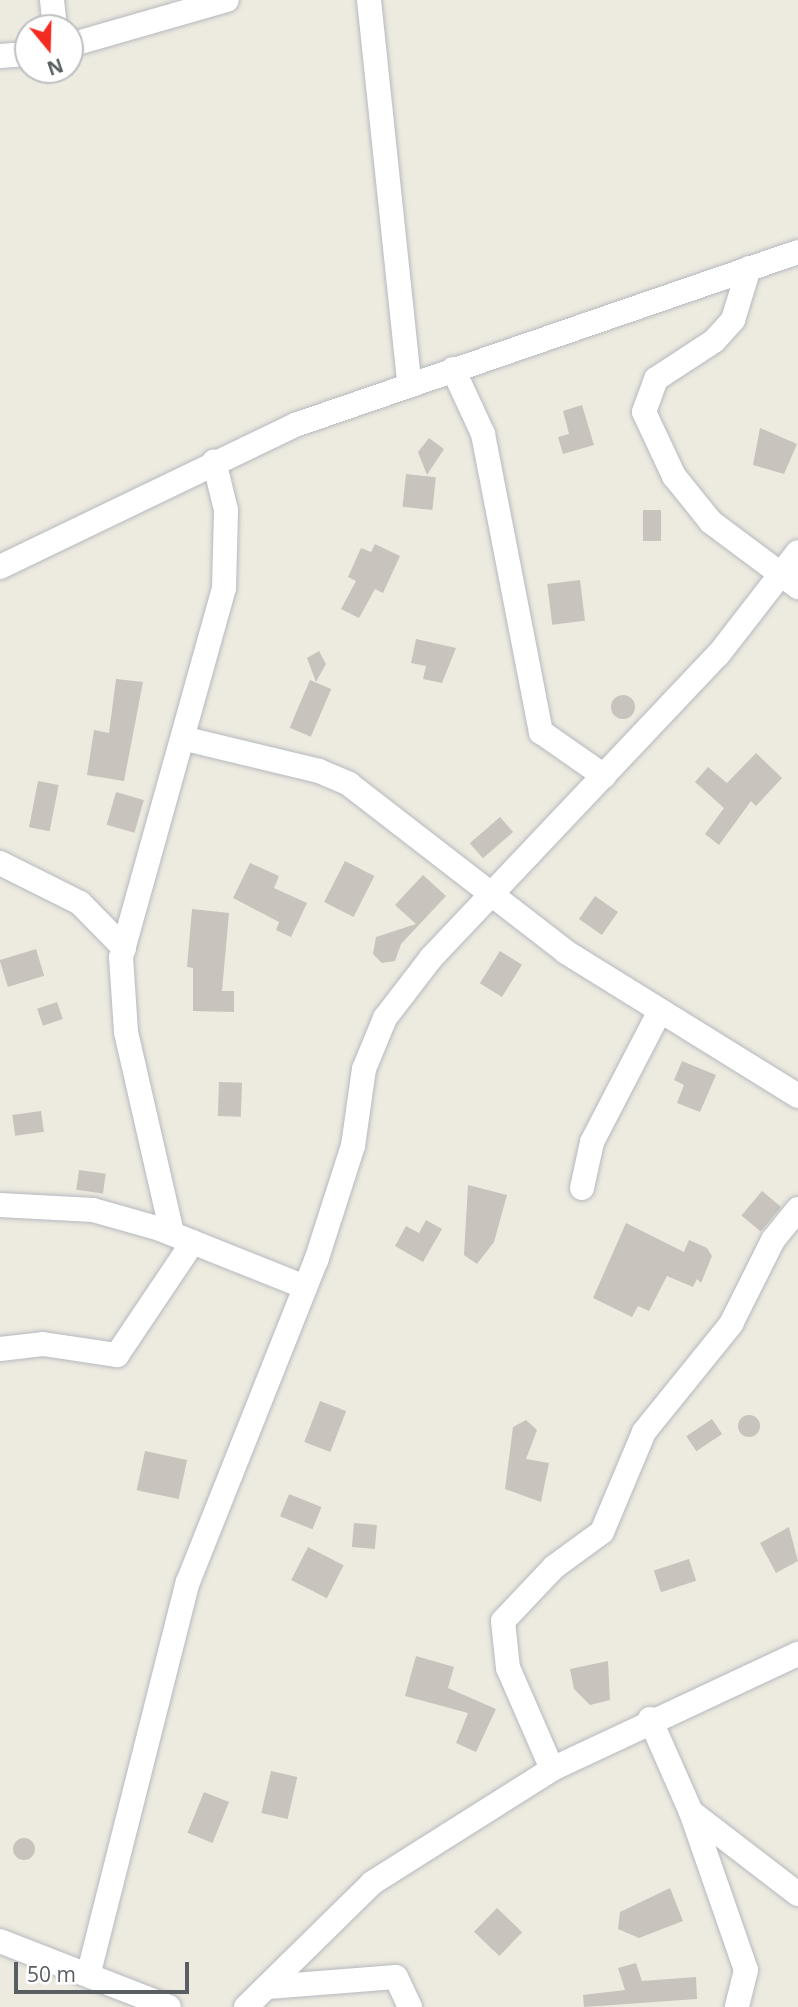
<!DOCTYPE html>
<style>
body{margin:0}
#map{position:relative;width:798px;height:2007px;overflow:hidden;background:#edeae0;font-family:"Open Sans",sans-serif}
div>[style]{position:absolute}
.building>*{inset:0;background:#c8c4bd;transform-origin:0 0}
.round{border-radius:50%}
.roads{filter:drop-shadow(0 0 2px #b6b9be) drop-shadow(0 0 2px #b6b9be)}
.minor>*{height:24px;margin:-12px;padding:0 12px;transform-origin:12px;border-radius:12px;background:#fff}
span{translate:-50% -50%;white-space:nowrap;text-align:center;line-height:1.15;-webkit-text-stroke:5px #fff;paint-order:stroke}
.north{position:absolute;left:14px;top:14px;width:70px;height:70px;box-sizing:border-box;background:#fff;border:2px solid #bdbfc0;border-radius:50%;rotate:161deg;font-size:19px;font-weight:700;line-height:28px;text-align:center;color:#595e62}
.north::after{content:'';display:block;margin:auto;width:24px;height:32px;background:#f32b21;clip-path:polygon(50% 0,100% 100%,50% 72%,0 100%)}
.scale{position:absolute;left:14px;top:1962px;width:175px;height:32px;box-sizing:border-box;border:4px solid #595e62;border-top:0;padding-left:9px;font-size:21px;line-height:24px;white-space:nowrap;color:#595e62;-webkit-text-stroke:5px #fff;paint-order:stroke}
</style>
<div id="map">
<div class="building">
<i style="clip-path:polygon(582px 405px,594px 445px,563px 454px,558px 437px,569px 434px,563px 411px)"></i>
<i style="clip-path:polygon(760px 428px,797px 444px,784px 474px,753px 465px)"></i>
<i style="clip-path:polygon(429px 438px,444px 449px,427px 475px,418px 452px)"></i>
<i style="left:406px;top:474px;width:30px;height:33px;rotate:6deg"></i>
<i style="left:643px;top:510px;width:18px;height:31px"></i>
<i style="clip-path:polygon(375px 544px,400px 556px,383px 593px,375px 589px,359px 618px,341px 609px,356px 581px,348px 577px,361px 548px,371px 552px)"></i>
<i style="left:580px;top:580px;width:41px;height:33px;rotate:83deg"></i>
<i style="clip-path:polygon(416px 639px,456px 648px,442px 683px,423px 679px,426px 666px,411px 663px)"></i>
<i style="clip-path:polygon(319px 651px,326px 664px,316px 682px,307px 658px)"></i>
<i style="clip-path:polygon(116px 679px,143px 682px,124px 781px,87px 775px,94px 730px,109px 733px)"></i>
<i style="left:310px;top:680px;width:23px;height:52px;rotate:23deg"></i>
<i class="round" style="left:611px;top:695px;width:24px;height:24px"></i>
<i style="clip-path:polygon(756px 753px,782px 778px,756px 806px,751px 801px,719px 845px,705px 834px,724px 808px,695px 782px,708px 767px,727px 783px)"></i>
<i style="left:38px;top:781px;width:21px;height:47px;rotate:11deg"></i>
<i style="left:116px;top:792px;width:29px;height:34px;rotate:16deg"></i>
<i style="left:500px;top:817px;width:20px;height:40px;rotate:49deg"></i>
<i style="left:345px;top:861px;width:33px;height:46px;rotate:27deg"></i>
<i style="clip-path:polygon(250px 863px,279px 876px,274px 888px,307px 903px,291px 937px,276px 930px,279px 922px,233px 898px)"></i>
<i style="clip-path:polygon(423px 875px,446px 896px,401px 944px,395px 961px,382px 963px,373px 954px,376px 937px,416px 924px,395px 905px)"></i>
<i style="left:595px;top:896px;width:28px;height:28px;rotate:35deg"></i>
<i style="clip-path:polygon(192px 909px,229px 913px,222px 991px,234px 991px,234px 1012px,193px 1011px,193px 968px,187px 967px)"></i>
<i style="left:36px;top:949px;width:28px;height:38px;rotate:73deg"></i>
<i style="left:500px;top:951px;width:26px;height:38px;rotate:32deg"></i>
<i style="left:57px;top:1002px;width:18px;height:21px;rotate:71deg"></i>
<i style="clip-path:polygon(682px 1061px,716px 1075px,700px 1112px,677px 1103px,684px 1085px,674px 1080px)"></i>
<i style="left:219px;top:1082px;width:23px;height:34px;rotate:2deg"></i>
<i style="left:41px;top:1111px;width:21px;height:29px;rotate:82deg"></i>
<i style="left:79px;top:1170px;width:27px;height:20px;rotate:8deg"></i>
<i style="clip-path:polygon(468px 1185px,507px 1195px,494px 1242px,477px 1264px,464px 1255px)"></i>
<i style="left:762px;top:1191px;width:25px;height:32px;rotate:40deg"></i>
<i style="clip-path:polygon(426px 1220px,442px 1229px,423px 1262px,395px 1246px,406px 1226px,419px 1233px)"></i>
<i style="clip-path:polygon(626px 1223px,684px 1252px,689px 1240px,707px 1248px,712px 1256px,701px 1283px,697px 1279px,693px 1287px,667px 1276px,649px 1311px,638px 1306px,632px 1317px,593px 1298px)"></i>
<i style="left:320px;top:1401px;width:28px;height:44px;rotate:21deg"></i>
<i class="round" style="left:738px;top:1415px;width:22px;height:22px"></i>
<i style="left:712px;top:1419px;width:18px;height:31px;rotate:56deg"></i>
<i style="clip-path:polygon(526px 1420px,537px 1430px,526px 1459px,549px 1463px,541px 1502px,505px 1489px,513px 1427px)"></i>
<i style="left:145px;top:1451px;width:43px;height:40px;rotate:12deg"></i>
<i style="left:289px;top:1494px;width:35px;height:24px;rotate:22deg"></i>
<i style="left:354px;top:1523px;width:23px;height:24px;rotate:5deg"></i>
<i style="clip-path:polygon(789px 1527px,798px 1561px,776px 1573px,760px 1543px)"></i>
<i style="left:308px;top:1547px;width:40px;height:37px;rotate:27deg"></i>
<i style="left:689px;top:1559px;width:23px;height:37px;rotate:72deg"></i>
<i style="clip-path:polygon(416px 1656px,454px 1667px,448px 1688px,496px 1709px,476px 1752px,456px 1743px,468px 1713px,405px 1696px)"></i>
<i style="clip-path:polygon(608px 1661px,610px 1700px,590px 1705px,574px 1689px,570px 1669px)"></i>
<i style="left:271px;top:1771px;width:27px;height:43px;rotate:13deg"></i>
<i style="left:204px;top:1792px;width:27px;height:44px;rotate:22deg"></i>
<i class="round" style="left:13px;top:1838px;width:22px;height:22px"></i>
<i style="clip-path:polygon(670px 1888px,683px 1921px,639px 1938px,618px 1929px,620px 1912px)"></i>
<i style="left:497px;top:1908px;width:35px;height:33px;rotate:44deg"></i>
<i style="clip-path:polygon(636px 1963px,642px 1981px,696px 1977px,697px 1999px,584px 2007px,583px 1995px,625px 1990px,618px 1968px)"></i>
</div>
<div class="roads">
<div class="minor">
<i style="left:52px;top:0;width:28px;rotate:84deg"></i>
<i style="left:369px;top:0;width:385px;rotate:84deg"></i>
<i style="left:70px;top:45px;width:163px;rotate:-16deg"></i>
<i style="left:0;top:56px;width:28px;rotate:-4deg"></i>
<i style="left:749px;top:268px;width:54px;rotate:107.1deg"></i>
<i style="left:733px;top:320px;width:28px;rotate:132deg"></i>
<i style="left:714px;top:341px;width:69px;rotate:146.8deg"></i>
<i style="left:656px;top:379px;width:35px;rotate:110deg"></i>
<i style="left:644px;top:412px;width:71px;rotate:64.9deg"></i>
<i style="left:674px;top:476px;width:59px;rotate:51.2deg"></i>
<i style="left:711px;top:522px;width:109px;rotate:36.8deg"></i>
<i style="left:453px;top:369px;width:72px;rotate:65.2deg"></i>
<i style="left:483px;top:434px;width:304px;rotate:79deg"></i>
<i style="left:541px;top:732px;width:77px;rotate:34.9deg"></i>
<i style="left:0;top:567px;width:327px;rotate:-25.7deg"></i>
<i style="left:295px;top:425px;width:532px;rotate:-18.98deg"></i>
<i style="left:186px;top:739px;width:137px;rotate:13.5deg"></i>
<i style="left:319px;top:771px;width:33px;rotate:23deg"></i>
<i style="left:349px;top:784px;width:274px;rotate:37.7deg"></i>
<i style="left:566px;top:952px;width:273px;rotate:31.8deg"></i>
<i style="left:0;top:863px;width:89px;rotate:26.6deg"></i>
<i style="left:80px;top:903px;width:63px;rotate:45.6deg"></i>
<i style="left:582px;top:1188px;width:47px;rotate:-77.7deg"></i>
<i style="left:592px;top:1142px;width:145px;rotate:-62.6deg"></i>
<i style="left:0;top:1205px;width:93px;rotate:3.1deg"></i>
<i style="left:93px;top:1210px;width:70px;rotate:15.8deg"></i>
<i style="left:160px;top:1229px;width:156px;rotate:21.8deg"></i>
<i style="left:172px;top:1233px;width:206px;rotate:-102.9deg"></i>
<i style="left:126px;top:1032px;width:75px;rotate:-93.8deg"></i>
<i style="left:121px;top:957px;width:383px;rotate:-74.4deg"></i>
<i style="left:224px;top:588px;width:78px;rotate:-88.5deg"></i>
<i style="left:226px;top:510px;width:50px;rotate:-103.8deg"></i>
<i style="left:0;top:1349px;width:43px;rotate:-6.6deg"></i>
<i style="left:43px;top:1344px;width:75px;rotate:8.5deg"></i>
<i style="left:117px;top:1355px;width:136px;rotate:-56.1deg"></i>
<i style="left:650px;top:1719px;width:102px;rotate:66.2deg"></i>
<i style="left:691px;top:1812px;width:167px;rotate:70.8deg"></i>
<i style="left:746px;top:1970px;width:38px;rotate:104deg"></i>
<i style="left:552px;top:1769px;width:110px;rotate:-113.5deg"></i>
<i style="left:508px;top:1668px;width:47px;rotate:-96.1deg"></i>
<i style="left:503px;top:1621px;width:74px;rotate:-46.6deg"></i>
<i style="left:554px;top:1567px;width:59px;rotate:-36.1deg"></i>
<i style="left:602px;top:1532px;width:108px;rotate:-67.2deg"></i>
<i style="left:644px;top:1432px;width:139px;rotate:-51.1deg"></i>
<i style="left:731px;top:1324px;width:94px;rotate:-63.4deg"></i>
<i style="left:773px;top:1240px;width:40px;rotate:-51deg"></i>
<i style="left:691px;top:1812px;width:135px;rotate:37.5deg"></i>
<i style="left:0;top:1941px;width:181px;rotate:21.3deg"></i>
<i style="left:89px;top:1972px;width:402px;rotate:-75.8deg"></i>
<i style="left:188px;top:1582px;width:346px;rotate:-68.3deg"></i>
<i style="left:316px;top:1261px;width:121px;rotate:-72.2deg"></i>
<i style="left:353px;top:1146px;width:78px;rotate:-81.9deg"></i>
<i style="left:364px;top:1069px;width:55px;rotate:-67.6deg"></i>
<i style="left:385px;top:1018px;width:76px;rotate:-52.5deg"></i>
<i style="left:431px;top:958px;width:417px;rotate:-46.6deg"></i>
<i style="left:718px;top:655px;width:130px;rotate:-52.2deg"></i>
<i style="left:268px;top:1987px;width:128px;rotate:-4.5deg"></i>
<i style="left:396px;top:1977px;width:33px;rotate:65deg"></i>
<i style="left:246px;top:2007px;width:177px;rotate:-44.5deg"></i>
<i style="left:372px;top:1883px;width:213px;rotate:-32.3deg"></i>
<i style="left:552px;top:1769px;width:272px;rotate:-25.1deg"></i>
</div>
</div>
<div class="north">N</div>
<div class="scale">50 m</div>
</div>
